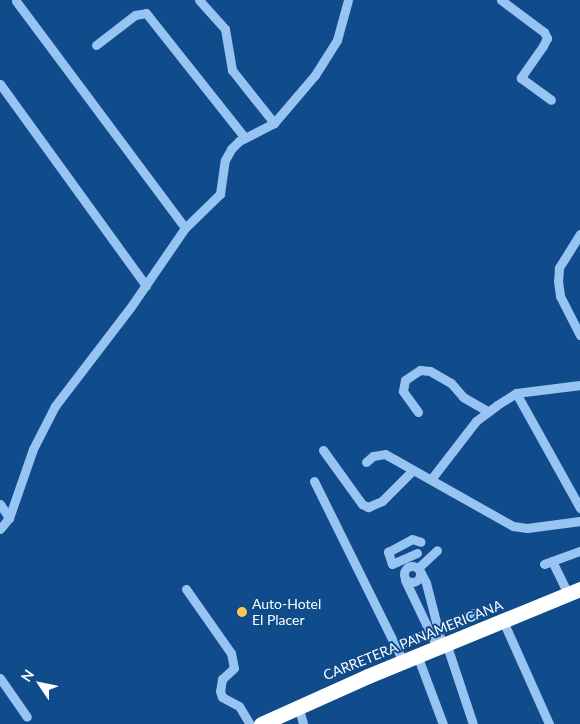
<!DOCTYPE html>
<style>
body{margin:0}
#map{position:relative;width:580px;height:724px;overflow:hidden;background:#104b8b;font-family:Lato,sans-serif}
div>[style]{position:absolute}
.minor>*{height:9px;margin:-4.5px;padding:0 4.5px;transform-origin:4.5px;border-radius:4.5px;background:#97c4f2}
.minor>.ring{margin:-4.5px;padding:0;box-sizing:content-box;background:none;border:9px solid #97c4f2;border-radius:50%}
.highway>*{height:15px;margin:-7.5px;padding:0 7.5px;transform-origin:7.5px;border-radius:7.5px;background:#fff}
.dots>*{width:14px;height:14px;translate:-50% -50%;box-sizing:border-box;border:2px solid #104b8b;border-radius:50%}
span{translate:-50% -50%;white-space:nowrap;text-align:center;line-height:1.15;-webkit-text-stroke:4px #104b8b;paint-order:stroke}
.poi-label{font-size:14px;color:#fff}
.left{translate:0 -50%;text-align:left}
.street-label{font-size:14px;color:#fff}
.north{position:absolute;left:15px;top:659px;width:50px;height:50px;-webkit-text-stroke:4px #104b8b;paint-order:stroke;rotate:304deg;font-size:14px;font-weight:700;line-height:20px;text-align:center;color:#fff}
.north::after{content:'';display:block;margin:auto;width:18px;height:22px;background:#fff;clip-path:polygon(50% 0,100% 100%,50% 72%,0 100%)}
</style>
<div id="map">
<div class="minor">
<i style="left:199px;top:0;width:39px;rotate:48deg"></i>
<i style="left:225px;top:29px;width:42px;rotate:80.3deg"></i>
<i style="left:232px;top:70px;width:68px;rotate:51.6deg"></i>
<i style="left:501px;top:0;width:54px;rotate:36.7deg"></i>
<i style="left:544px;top:32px;width:7px;rotate:63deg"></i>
<i style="left:547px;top:38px;width:9px;rotate:117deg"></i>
<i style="left:543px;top:46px;width:39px;rotate:125deg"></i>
<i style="left:521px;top:78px;width:37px;rotate:36deg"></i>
<i style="left:16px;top:1px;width:283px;rotate:53.3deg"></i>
<i style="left:96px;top:45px;width:49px;rotate:-37.6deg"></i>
<i style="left:135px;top:15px;width:11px;rotate:-10deg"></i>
<i style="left:146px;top:13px;width:159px;rotate:51.6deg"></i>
<i style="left:0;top:84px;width:249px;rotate:54.1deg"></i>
<i style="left:580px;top:234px;width:40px;rotate:122deg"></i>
<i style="left:559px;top:268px;width:13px;rotate:94deg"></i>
<i style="left:558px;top:281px;width:15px;rotate:82deg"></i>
<i style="left:560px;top:296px;width:44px;rotate:62.9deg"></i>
<i style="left:516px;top:393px;width:132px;rotate:60.9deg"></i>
<i style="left:418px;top:412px;width:26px;rotate:-126deg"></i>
<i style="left:403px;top:391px;width:11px;rotate:-80deg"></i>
<i style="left:405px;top:380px;width:18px;rotate:-34deg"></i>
<i style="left:420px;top:370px;width:10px;rotate:6deg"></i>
<i style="left:430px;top:371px;width:24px;rotate:30deg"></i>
<i style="left:451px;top:383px;width:18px;rotate:49deg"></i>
<i style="left:463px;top:397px;width:28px;rotate:30deg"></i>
<i style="left:323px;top:450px;width:67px;rotate:54.2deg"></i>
<i style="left:362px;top:504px;width:7px;rotate:27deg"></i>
<i style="left:368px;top:507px;width:15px;rotate:-23deg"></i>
<i style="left:382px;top:501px;width:42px;rotate:-45deg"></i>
<i style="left:366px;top:462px;width:9px;rotate:-41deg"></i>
<i style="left:373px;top:456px;width:12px;rotate:-9deg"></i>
<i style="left:385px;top:454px;width:147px;rotate:29.4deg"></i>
<i style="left:513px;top:526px;width:14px;rotate:8deg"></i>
<i style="left:527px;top:528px;width:53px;rotate:-7.5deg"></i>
<i style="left:432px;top:478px;width:72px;rotate:-52.3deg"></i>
<i style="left:476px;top:421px;width:26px;rotate:-37deg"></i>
<i style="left:497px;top:405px;width:22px;rotate:-32deg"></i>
<i style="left:516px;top:393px;width:64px;rotate:-7.1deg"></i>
<i style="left:314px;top:481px;width:201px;rotate:63.7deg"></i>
<i style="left:0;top:504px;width:17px;rotate:57deg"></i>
<i style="left:0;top:529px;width:14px;rotate:-51deg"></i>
<i style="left:9px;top:518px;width:73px;rotate:-70.8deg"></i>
<i style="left:33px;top:449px;width:48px;rotate:-62.9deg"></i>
<i style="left:55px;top:406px;width:123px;rotate:-52.6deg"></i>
<i style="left:130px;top:308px;width:97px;rotate:-55.5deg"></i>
<i style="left:185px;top:228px;width:49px;rotate:-44.2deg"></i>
<i style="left:220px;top:194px;width:34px;rotate:-82deg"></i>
<i style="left:225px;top:160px;width:13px;rotate:-61deg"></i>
<i style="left:231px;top:149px;width:11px;rotate:-45deg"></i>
<i style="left:239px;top:141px;width:39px;rotate:-27deg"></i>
<i style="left:274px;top:123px;width:63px;rotate:-49.5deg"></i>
<i style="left:315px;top:75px;width:41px;rotate:-57.8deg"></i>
<i style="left:337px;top:40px;width:41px;rotate:-74.6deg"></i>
<i style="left:417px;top:553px;width:27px;rotate:156deg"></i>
<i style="left:392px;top:564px;width:13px;rotate:-108deg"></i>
<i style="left:388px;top:552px;width:27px;rotate:-28deg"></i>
<i style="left:412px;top:539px;width:9px;rotate:18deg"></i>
<i style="left:552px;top:561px;width:37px;rotate:64deg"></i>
<i style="left:544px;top:564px;width:38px;rotate:-20deg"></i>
<i class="ring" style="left:404px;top:566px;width:7px;height:7px"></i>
<i style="left:418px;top:568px;width:26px;rotate:-43deg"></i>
<i style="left:420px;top:571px;width:13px;rotate:63deg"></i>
<i style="left:426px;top:583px;width:64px;rotate:75.5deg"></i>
<i style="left:405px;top:580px;width:74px;rotate:64.5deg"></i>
<i style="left:186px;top:589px;width:78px;rotate:54.9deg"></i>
<i style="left:231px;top:653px;width:15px;rotate:79deg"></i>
<i style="left:234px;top:668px;width:16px;rotate:137deg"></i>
<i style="left:222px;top:679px;width:12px;rotate:99deg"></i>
<i style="left:220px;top:691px;width:6px;rotate:72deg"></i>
<i style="left:222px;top:697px;width:19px;rotate:28deg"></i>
<i style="left:239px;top:706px;width:21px;rotate:59deg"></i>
<i style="left:503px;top:621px;width:113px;rotate:65.9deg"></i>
<i style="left:406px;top:642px;width:73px;rotate:-23.4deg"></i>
<i style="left:446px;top:643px;width:85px;rotate:71.6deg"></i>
<i style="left:417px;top:655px;width:74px;rotate:69.4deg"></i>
<i style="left:0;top:678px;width:47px;rotate:55.3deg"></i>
<i style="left:298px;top:706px;width:19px;rotate:74deg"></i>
</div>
<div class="highway">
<i style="left:261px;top:724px;width:117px;rotate:-24.2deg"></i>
<i style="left:368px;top:676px;width:229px;rotate:-22.3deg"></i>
</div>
<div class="dots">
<i style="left:242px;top:612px;background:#ffc757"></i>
</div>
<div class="poi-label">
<span class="left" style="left:252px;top:612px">Auto-Hotel<br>El Placer</span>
</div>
<div class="street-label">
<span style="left:413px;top:640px;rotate:-22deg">CARRETERA PANAMERICANA</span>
</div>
<div class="north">N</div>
</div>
